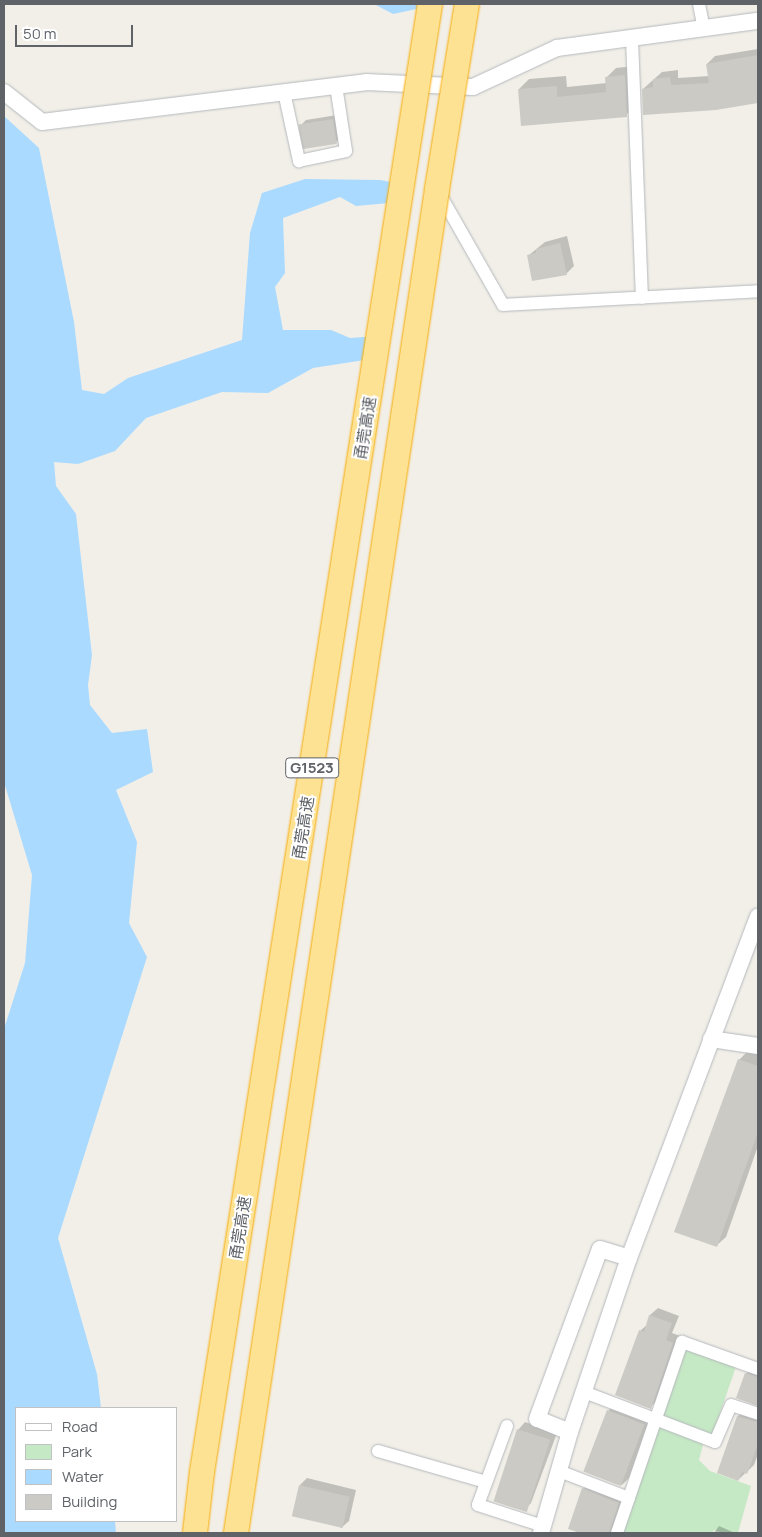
<!DOCTYPE html>
<meta charset="utf-8">
<style>
body{margin:0}
#map{position:relative;width:762px;height:1537px;overflow:hidden;background:#f1efe8;font-family:Manrope,"Noto Sans SC",sans-serif}
div>[style]{position:absolute}
.green>*{inset:0;background:#c5e8c5;transform-origin:0 0}
.water>*{inset:0;background:#aadaff}
.shadow>*{inset:0;background:#0003}
.building>*{inset:0;background:#cccac5;transform-origin:0 0}
.roads{filter:drop-shadow(0 0 1px #b5b8bc) drop-shadow(0 0 1px #b5b8bc)}
.minor>*{height:12px;margin:-6px;padding:0 6px;transform-origin:6px;border-radius:6px;background:#fff}
.tertiary>*{height:16px;margin:-8px;padding:0 8px;transform-origin:8px;border-radius:8px;background:#fff}
.bridges{filter:drop-shadow(0 0 1px #f9ab00) drop-shadow(0 0 1px #f9ab00)}
.motorway-bridge>*{height:24px;margin:-12px;padding:0 12px;transform-origin:12px;border-radius:12px;background:#fde293}
span{translate:-50% -50%;white-space:nowrap;text-align:center;line-height:1.15;-webkit-text-stroke:4px #fff;paint-order:stroke}
.shield-label span{padding:1px 4px;background:#fff;border:1px solid;border-radius:4px;-webkit-text-stroke-width:0}
.shield-label{font-size:15px;color:#5f6368;font-weight:700}
.street-label{font-size:16px;color:#5f6368}
.frame{position:absolute;inset:0;border:5px solid #5f6368;pointer-events:none}
.legend{position:absolute;left:15px;top:1407px;width:162px;height:115px;box-sizing:border-box;background:#fff;border:1px solid #bfc1c3;margin:0;padding:6px 9px;list-style:none;font-size:15px;color:#5f6368}
.legend li{display:flex;align-items:center;gap:10px;height:25px}
.legend b{width:25px;border:1px solid #bfc1c3}
.scale{position:absolute;left:15px;top:25px;width:118px;height:22px;box-sizing:border-box;border:2px solid #5f6368;border-top:0;padding-left:6px;font-size:15px;line-height:18px;white-space:nowrap;color:#5f6368;-webkit-text-stroke:4px #fff;paint-order:stroke}
</style>
<div id="map">
<div class="green">
<i style="left:686px;top:1349px;width:53px;height:74px;rotate:19deg"></i>
<i style="clip-path:polygon(657px 1426px,704px 1441px,699px 1460px,710px 1471px,751px 1486px,738px 1533px,723px 1533px,714px 1530px,712px 1533px,622px 1533px)"></i>
</div>
<div class="water">
<i style="clip-path:polygon(374px 4px,440px 4px,393px 14px)"></i>
<i style="clip-path:polygon(4px 116px,39px 148px,74px 322px,82px 390px,104px 394px,128px 378px,242px 340px,250px 233px,262px 193px,305px 179px,380px 180px,403px 184px,400px 202px,356px 206px,340px 197px,283px 218px,285px 273px,275px 287px,283px 330px,331px 330px,350px 338px,379px 336px,371px 359px,313px 368px,268px 393px,222px 392px,146px 418px,115px 451px,78px 464px,54px 462px,56px 486px,76px 514px,92px 655px,88px 685px,90px 705px,112px 733px,147px 729px,153px 772px,116px 790px,137px 842px,129px 923px,147px 957px,58px 1238px,97px 1374px,101px 1408px,16px 1408px,16px 1521px,115px 1521px,116px 1533px,5px 1533px,4px 1530px,4px 1029px,25px 963px,32px 875px,4px 782px)"></i>
</div>
<div class="shadow">
<i style="clip-path:polygon(758px 49px,758px 102px,716px 109px,643px 89px,662px 72px,678px 70px,678px 78px,709px 76px,707px 64px,715px 56px)"></i>
<i style="clip-path:polygon(635px 66px,636px 105px,626px 115px,519px 89px,529px 79px,566px 76px,567px 87px,607px 83px,606px 78px,616px 68px)"></i>
<i style="clip-path:polygon(337px 115px,341px 138px,336px 142px,301px 125px,306px 120px)"></i>
<i style="clip-path:polygon(567px 236px,574px 266px,566px 274px,529px 255px,545px 242px)"></i>
<i style="clip-path:polygon(748px 1051px,758px 1054px,758px 1146px,726px 1237px,717px 1245px,739px 1060px)"></i>
<i style="clip-path:polygon(658px 1308px,679px 1316px,672px 1333px,680px 1336px,658px 1400px,650px 1407px,640px 1331px,648px 1324px,650px 1315px)"></i>
<i style="clip-path:polygon(753px 1366px,758px 1368px,758px 1404px,737px 1397px,746px 1374px)"></i>
<i style="clip-path:polygon(616px 1403px,651px 1416px,629px 1478px,622px 1485px,586px 1471px,609px 1410px)"></i>
<i style="clip-path:polygon(745px 1409px,758px 1413px,758px 1454px,754px 1465px,738px 1480px,719px 1472px,738px 1416px)"></i>
<i style="clip-path:polygon(525px 1422px,557px 1433px,531px 1503px,524px 1510px,518px 1430px)"></i>
<i style="clip-path:polygon(307px 1478px,356px 1490px,349px 1521px,341px 1528px,300px 1485px)"></i>
<i style="clip-path:polygon(590px 1482px,625px 1495px,614px 1533px,584px 1533px,569px 1528px,583px 1489px)"></i>
<i style="clip-path:polygon(719px 1526px,735px 1533px,714px 1533px)"></i>
</div>
<div class="building">
<i style="clip-path:polygon(758px 55px,758px 103px,716px 110px,643px 115px,642px 89px,653px 87px,653px 79px,670px 77px,671px 85px,709px 83px,706px 64px)"></i>
<i style="clip-path:polygon(625px 75px,627px 117px,521px 126px,518px 89px,557px 86px,557px 97px,606px 92px,605px 77px)"></i>
<i style="left:333px;top:119px;width:25px;height:35px;rotate:81deg"></i>
<i style="clip-path:polygon(560px 243px,567px 275px,532px 281px,527px 255px,536px 253px,536px 249px)"></i>
<i style="clip-path:polygon(738px 1059px,758px 1066px,758px 1132px,717px 1247px,674px 1232px)"></i>
<i style="clip-path:polygon(649px 1315px,672px 1323px,666px 1340px,673px 1343px,651px 1409px,615px 1395px,639px 1330px,644px 1332px)"></i>
<i style="clip-path:polygon(745px 1373px,758px 1377px,758px 1406px,736px 1398px)"></i>
<i style="left:607px;top:1410px;width:40px;height:66px;rotate:21deg"></i>
<i style="clip-path:polygon(737px 1416px,758px 1422px,758px 1444px,747px 1474px,742px 1472px,738px 1481px,717px 1473px)"></i>
<i style="left:517px;top:1429px;width:35px;height:76px;rotate:18deg"></i>
<i style="left:299px;top:1485px;width:52px;height:32px;rotate:13deg"></i>
<i style="clip-path:polygon(582px 1488px,619px 1503px,609px 1533px,580px 1533px,568px 1529px)"></i>
</div>
<div class="roads">
<div class="minor">
<i style="left:699px;top:4px;width:25px;rotate:79deg"></i>
<i style="left:632px;top:39px;width:259px;rotate:87.8deg"></i>
<i style="left:284px;top:92px;width:71px;rotate:77.7deg"></i>
<i style="left:299px;top:161px;width:48px;rotate:-12deg"></i>
<i style="left:346px;top:151px;width:66px;rotate:-98.7deg"></i>
<i style="left:438px;top:191px;width:131px;rotate:60.3deg"></i>
<i style="left:503px;top:305px;width:255px;rotate:-3.1deg"></i>
<i style="left:584px;top:1392px;width:140px;rotate:20.9deg"></i>
<i style="left:715px;top:1442px;width:40px;rotate:-66.6deg"></i>
<i style="left:731px;top:1405px;width:28px;rotate:18deg"></i>
<i style="left:507px;top:1426px;width:84px;rotate:110.2deg"></i>
<i style="left:478px;top:1505px;width:68px;rotate:17.9deg"></i>
<i style="left:378px;top:1451px;width:112px;rotate:16deg"></i>
<i style="left:559px;top:1471px;width:75px;rotate:21.1deg"></i>
<i style="left:617px;top:1533px;width:202px;rotate:-71.2deg"></i>
<i style="left:682px;top:1342px;width:81px;rotate:19.6deg"></i>
</div>
<div class="tertiary">
<i style="left:4px;top:92px;width:48px;rotate:38.3deg"></i>
<i style="left:42px;top:122px;width:326px;rotate:-7deg"></i>
<i style="left:366px;top:82px;width:107px;rotate:2.7deg"></i>
<i style="left:473px;top:87px;width:93px;rotate:-24.9deg"></i>
<i style="left:557px;top:48px;width:203px;rotate:-7.7deg"></i>
<i style="left:711px;top:1039px;width:48px;rotate:8.5deg"></i>
<i style="left:570px;top:1432px;width:35px;rotate:-158deg"></i>
<i style="left:537px;top:1419px;width:181px;rotate:-69.7deg"></i>
<i style="left:600px;top:1249px;width:30px;rotate:17deg"></i>
<i style="left:541px;top:1533px;width:105px;rotate:-74deg"></i>
<i style="left:570px;top:1432px;width:184px;rotate:-71.3deg"></i>
<i style="left:629px;top:1258px;width:365px;rotate:-69.3deg"></i>
</div>
</div>
<div class="bridges">
<div class="motorway-bridge">
<i style="left:195px;top:1533px;width:61px;rotate:-83.5deg"></i>
<i style="left:202px;top:1472px;width:1486px;rotate:-81.17deg"></i>
<i style="left:236px;top:1533px;width:1359px;rotate:-81.49deg"></i>
<i style="left:437px;top:189px;width:187px;rotate:-80.8deg"></i>
</div>
</div>
<div class="shield-label">
<span style="left:312px;top:768px">G1523</span>
</div>
<div class="street-label">
<span style="left:365px;top:428px;rotate:-81deg">甬莞高速</span>
<span style="left:303px;top:828px;rotate:-81deg">甬莞高速</span>
<span style="left:240px;top:1228px;rotate:-81deg">甬莞高速</span>
</div>
<div class="frame"></div>
<ul class="legend">
<li><b style="height:6px;background:#fff"></b>Road</li>
<li><b style="height:14px;background:#c5e8c5"></b>Park</li>
<li><b style="height:14px;background:#aadaff"></b>Water</li>
<li><b style="height:14px;background:#cccac5"></b>Building</li>
</ul>
<div class="scale">50 m</div>
</div>
